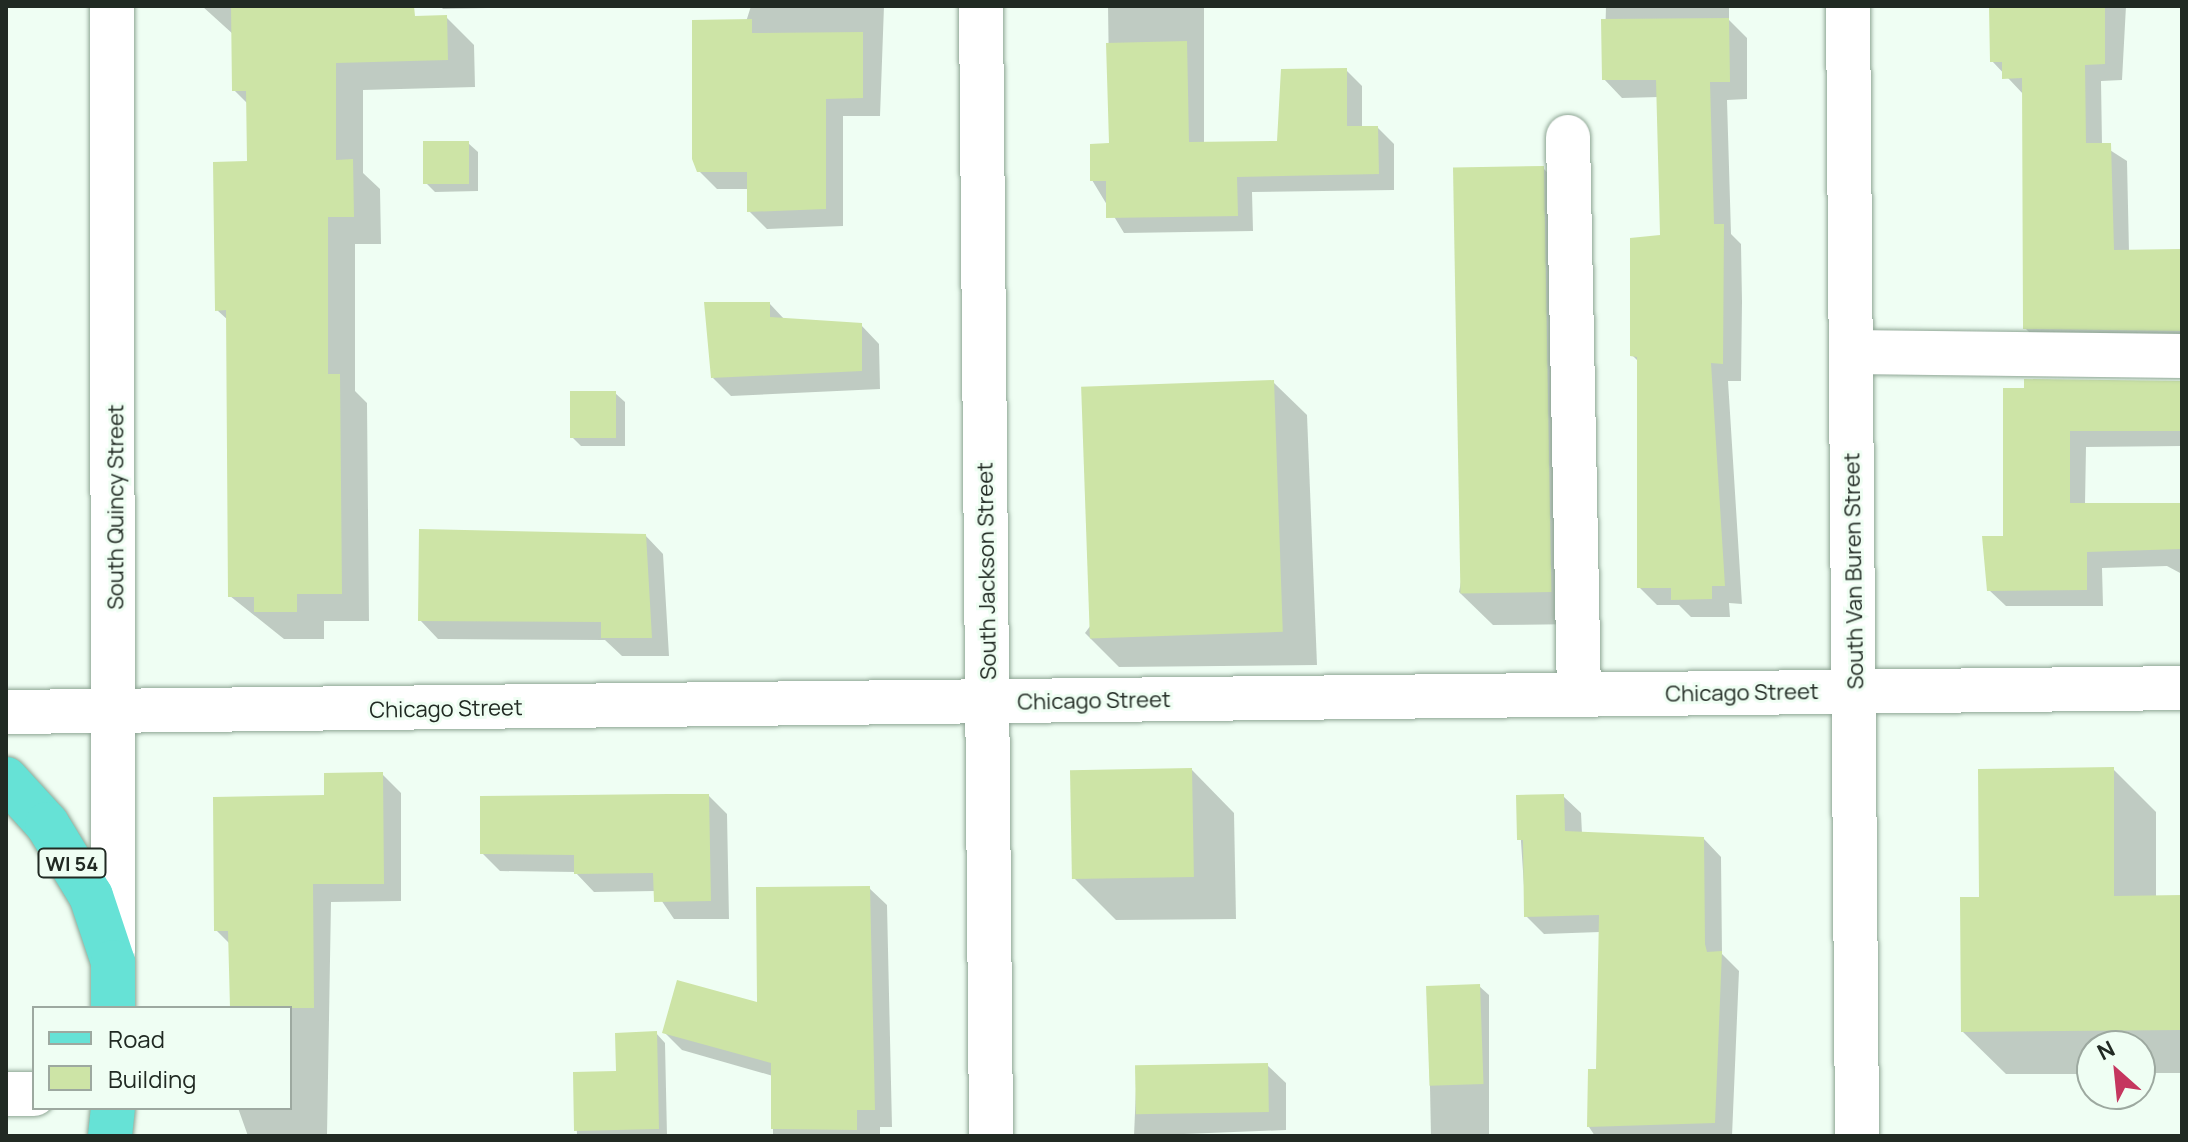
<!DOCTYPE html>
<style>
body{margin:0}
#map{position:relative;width:2188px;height:1142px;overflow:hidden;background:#effef3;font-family:Manrope,sans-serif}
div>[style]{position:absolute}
.shadow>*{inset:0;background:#0003}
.building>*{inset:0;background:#cde4a6;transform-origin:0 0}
.roads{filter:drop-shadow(0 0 2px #8ea594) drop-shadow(0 0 2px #8ea594)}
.minor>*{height:44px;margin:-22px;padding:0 22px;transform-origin:22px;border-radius:22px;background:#fff}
.major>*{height:44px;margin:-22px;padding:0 22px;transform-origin:22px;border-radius:22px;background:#66e2d6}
span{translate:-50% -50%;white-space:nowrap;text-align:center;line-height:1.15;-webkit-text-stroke:6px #effef3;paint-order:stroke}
.shield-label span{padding:2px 6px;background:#effef3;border:2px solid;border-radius:6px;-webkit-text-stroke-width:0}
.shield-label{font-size:20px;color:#212a23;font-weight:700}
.street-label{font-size:22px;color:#212a23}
.frame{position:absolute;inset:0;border:8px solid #212a23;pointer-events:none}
.legend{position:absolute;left:32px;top:1006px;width:260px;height:104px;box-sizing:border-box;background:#effef3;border:2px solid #9da9a0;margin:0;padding:10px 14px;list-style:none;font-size:24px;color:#212a23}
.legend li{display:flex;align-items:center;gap:16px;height:40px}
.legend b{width:40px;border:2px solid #9da9a0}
.north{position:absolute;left:2076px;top:1030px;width:80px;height:80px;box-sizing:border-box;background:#effef3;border:2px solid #9da9a0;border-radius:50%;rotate:333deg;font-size:22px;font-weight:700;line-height:32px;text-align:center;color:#212a23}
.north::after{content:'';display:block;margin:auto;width:28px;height:36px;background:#c5365f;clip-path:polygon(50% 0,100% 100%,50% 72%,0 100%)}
</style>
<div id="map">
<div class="shadow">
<i style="clip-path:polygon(202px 6px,371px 6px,371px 19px,446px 17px,474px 45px,475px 87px,363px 90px,363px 173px,380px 189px,381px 244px,355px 244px,355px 391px,367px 403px,369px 621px,324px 621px,324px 639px,284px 639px,230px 596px,229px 321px,217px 310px,249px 163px,248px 104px,234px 90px,234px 35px)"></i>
<i style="clip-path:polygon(440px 6px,488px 6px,488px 8px,443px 9px)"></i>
<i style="clip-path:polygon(751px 6px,884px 6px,880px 116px,843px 116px,843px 226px,767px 229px,749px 211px,749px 189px,717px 189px,699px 171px)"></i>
<i style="clip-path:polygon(1108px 6px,1204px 6px,1204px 144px,1279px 143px,1346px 70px,1362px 86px,1362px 128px,1378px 128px,1394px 144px,1394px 190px,1252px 192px,1253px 231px,1124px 233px,1092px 180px,1110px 145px)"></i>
<i style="clip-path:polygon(1606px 6px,1729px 6px,1729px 20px,1747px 38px,1747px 99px,1727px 100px,1731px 234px,1741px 244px,1742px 302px,1741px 381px,1728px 381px,1742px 604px,1729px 603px,1730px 617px,1691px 617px,1679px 605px,1657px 605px,1639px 587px,1639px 362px,1632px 355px,1662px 237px,1659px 97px,1622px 98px,1604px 79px)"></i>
<i style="clip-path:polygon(1991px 6px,2126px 6px,2122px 80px,2101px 81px,2102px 145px,2127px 161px,2129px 252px,2182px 251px,2182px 349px,2042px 345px,2025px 328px,2024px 95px,1992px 61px)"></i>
<i style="clip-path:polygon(468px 143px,478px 152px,478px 191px,435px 192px,426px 183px)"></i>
<i style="clip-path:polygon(1543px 168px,1576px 202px,1585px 624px,1493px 625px,1459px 592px)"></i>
<i style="clip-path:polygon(770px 304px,785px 320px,861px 325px,879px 344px,880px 389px,731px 396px,713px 378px)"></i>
<i style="clip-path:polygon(2026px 381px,2182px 381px,2182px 446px,2086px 447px,2085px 505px,2182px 505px,2182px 574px,2167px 566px,2102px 568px,2103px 606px,2006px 606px,1989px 590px,2005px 538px)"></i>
<i style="clip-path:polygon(1273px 382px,1307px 415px,1317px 665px,1119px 667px,1085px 633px)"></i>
<i style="clip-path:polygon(615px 393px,625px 402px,625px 446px,581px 446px,572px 437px)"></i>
<i style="clip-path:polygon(421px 532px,645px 535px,663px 554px,669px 656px,622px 656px,605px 640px,438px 639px,420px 620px)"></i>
<i style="clip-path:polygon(2113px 769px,2156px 812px,2156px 898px,2182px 897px,2182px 1073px,2140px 1073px,2140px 1046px,2092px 1046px,2092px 1074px,2006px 1074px,1963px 1032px,1981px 899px)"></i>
<i style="clip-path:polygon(1192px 770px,1234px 813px,1236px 919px,1116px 920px,1073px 877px)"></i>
<i style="clip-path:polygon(382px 774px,401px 793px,401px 901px,331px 902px,327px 1136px,248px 1136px,238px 1108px,290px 1108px,290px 1008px,234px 1008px,231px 945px,216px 930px,326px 797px)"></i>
<i style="clip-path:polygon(709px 796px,727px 814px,729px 919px,674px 919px,655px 891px,594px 892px,575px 872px,500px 871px,482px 853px)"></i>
<i style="clip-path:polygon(1563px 796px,1581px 813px,1582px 834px,1704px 839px,1721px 857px,1722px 954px,1739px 971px,1732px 1136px,1595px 1136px,1589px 1127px,1598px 1071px,1600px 932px,1544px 934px,1526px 916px,1518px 797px)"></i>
<i style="clip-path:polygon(869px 888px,887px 905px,892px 1127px,880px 1127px,880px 1136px,773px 1136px,773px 1076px,682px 1050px,665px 1033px,759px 1005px)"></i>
<i style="clip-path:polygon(1479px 986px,1489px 995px,1489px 1136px,1431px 1136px,1428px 988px)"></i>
<i style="clip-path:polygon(656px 1033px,665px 1043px,667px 1136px,577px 1136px,575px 1074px,618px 1073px)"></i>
<i style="clip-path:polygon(1267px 1065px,1286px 1083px,1286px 1130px,1134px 1136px,1137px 1066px)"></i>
</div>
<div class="building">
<i style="clip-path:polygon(231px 6px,414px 6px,415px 16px,447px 15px,448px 60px,336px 63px,336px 160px,353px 159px,354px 217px,328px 217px,328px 374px,340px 374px,342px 594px,297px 594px,297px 612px,254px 612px,254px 597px,228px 597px,226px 310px,215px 311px,213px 162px,247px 161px,246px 91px,232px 91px)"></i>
<i style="clip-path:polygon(1989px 6px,2105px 6px,2105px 64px,2085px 65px,2086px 143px,2111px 143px,2114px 250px,2182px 249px,2182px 331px,2023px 329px,2022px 78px,2002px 79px,2002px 62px,1990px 62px)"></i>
<i style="clip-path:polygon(1729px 18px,1730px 82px,1710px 82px,1714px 224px,1724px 224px,1723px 364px,1711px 363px,1725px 586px,1712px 586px,1712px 599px,1671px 600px,1671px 588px,1637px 588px,1637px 357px,1630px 356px,1630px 238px,1660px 235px,1656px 80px,1602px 80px,1601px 19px)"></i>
<i style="clip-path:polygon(752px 19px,752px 33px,863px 32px,863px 98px,826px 99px,826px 209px,747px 212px,747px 172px,697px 172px,692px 159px,692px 20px)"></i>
<i style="clip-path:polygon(1187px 41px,1189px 142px,1277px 141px,1281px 69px,1347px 68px,1347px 126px,1378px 126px,1379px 174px,1237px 177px,1238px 216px,1106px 218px,1106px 181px,1090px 181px,1090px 144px,1109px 143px,1106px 43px)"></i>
<i style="left:423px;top:141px;width:46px;height:43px"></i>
<i style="left:1544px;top:166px;width:426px;height:91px;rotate:89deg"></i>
<i style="clip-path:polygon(704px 302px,770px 302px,770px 317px,862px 323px,862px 371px,711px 378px)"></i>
<i style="clip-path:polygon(2024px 379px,2182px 381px,2182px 431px,2070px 431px,2070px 503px,2182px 503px,2182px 549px,2087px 552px,2087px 590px,1987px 591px,1982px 536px,2003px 536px,2003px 388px,2024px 388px)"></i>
<i style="left:1274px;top:380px;width:252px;height:193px;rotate:88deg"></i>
<i style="left:570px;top:391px;width:46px;height:47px"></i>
<i style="clip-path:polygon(419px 529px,646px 534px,652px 638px,601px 638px,601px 622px,418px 621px)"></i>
<i style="clip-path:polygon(2114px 767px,2114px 896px,2182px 895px,2182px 1030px,1961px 1032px,1960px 897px,1979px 897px,1978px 769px)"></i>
<i style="left:1192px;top:768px;width:109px;height:122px;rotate:89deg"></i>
<i style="clip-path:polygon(383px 772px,384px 884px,313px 884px,314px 1008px,230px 1008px,228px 931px,214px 931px,213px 797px,324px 795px,324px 773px)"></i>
<i style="clip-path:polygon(668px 794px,709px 794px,711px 901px,654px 902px,653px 873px,574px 874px,574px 855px,480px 854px,480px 796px)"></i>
<i style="clip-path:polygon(1564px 794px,1565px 831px,1704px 837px,1705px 944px,1707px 952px,1722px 951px,1715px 1123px,1587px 1127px,1588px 1069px,1596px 1069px,1599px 915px,1524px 917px,1523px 840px,1517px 840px,1516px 795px)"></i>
<i style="clip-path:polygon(870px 886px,875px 1110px,857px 1110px,857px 1130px,771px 1129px,771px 1063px,662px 1033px,677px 980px,757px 1002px,756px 887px)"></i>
<i style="left:1480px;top:984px;width:100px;height:54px;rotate:88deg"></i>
<i style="clip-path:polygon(657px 1031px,659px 1129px,574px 1131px,573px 1072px,616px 1071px,615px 1033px)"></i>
<i style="left:1268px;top:1063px;width:49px;height:133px;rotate:89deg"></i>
</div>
<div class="roads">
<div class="minor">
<i style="left:112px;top:6px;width:946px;rotate:89.94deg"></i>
<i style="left:981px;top:6px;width:1130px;rotate:89.49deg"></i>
<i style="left:1848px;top:6px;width:1130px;rotate:89.54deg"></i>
<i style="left:1568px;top:137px;width:558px;rotate:88.87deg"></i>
<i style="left:1852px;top:352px;width:330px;rotate:0.7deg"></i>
<i style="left:6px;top:712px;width:2176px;rotate:-0.63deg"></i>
<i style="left:6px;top:1094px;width:28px"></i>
</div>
<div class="major">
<i style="left:6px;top:779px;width:61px;rotate:47.7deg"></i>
<i style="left:47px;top:824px;width:84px;rotate:58.6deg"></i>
<i style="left:91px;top:896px;width:70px;rotate:71.6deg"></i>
<i style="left:113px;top:962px;width:46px;rotate:90deg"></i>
<i style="left:110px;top:1136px;width:28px;rotate:-84deg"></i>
</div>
</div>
<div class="shield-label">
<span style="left:72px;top:863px">WI 54</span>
</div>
<div class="street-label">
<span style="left:116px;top:507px;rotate:-90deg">South Quincy Street</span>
<span style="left:987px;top:571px;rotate:-91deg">South Jackson Street</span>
<span style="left:1854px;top:571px;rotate:-91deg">South Van Buren Street</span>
<span style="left:1742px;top:693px;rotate:-1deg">Chicago Street</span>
<span style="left:1094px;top:701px;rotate:-1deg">Chicago Street</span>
<span style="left:446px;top:709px;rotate:-1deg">Chicago Street</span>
</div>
<div class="frame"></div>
<ul class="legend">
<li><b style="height:10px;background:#66e2d6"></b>Road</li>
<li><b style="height:22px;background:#cde4a6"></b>Building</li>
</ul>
<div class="north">N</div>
</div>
